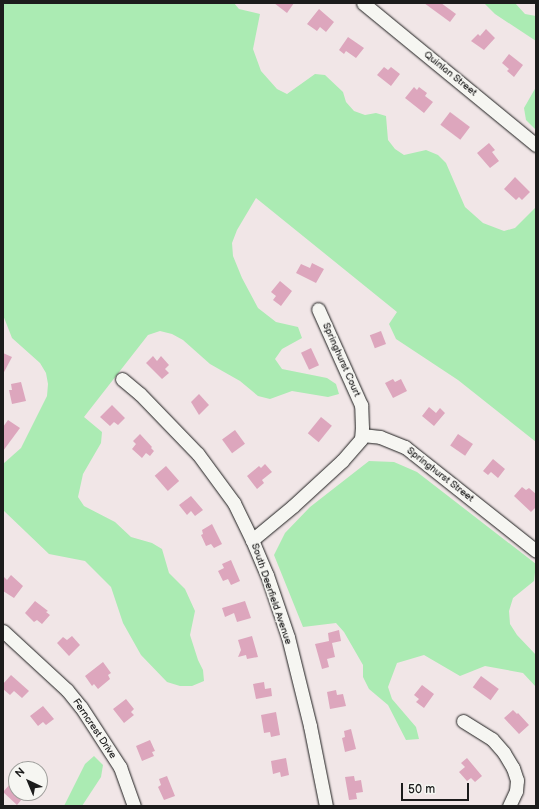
<!DOCTYPE html>
<style>
body{margin:0}
#map{position:relative;width:539px;height:809px;overflow:hidden;background:#f1e6e7;font-family:"Balsamiq Sans",sans-serif}
div>[style]{position:absolute}
.green>*{inset:0;background:#abebb3}
.building>*{inset:0;background:#dda6bd;transform-origin:0 0}
.roads{filter:drop-shadow(0 0 1px #1c1c1c) drop-shadow(0 0 1px #1c1c1c)}
.minor>*{height:13px;margin:-6.5px;padding:0 6.5px;transform-origin:6.5px;border-radius:6.5px;background:#f6f6f2}
span{translate:-50% -50%;white-space:nowrap;text-align:center;line-height:1.15;-webkit-text-stroke:3.5px #f6f6f2;paint-order:stroke}
.street-label{font-size:10px;color:#1c1c1c}
.frame{position:absolute;inset:0;border:4px solid #1c1c1c;pointer-events:none}
.north{position:absolute;left:8px;top:761px;width:40px;height:40px;box-sizing:border-box;background:#f6f6f2;border:1px solid #9f9f9c;border-radius:50%;rotate:316deg;font-size:11px;font-weight:700;line-height:16px;text-align:center;color:#1c1c1c}
.north::after{content:'';display:block;margin:auto;width:14px;height:18px;background:#1c1c1c;clip-path:polygon(50% 0,100% 100%,50% 72%,0 100%)}
.scale{position:absolute;left:401px;top:783px;width:68px;height:18px;box-sizing:border-box;border:2px solid #1c1c1c;border-top:0;padding-left:5px;font-size:12px;line-height:14px;white-space:nowrap;color:#1c1c1c;-webkit-text-stroke:3px #f6f6f2;paint-order:stroke}
</style>
<div id="map">
<div class="green">
<i style="clip-path:polygon(3px 3px,234px 3px,239px 9px,260px 14px,253px 49px,261px 71px,277px 89px,287px 94px,315px 74px,325px 75px,343px 92px,346px 102px,354px 111px,365px 115px,376px 113px,386px 116px,388px 140px,395px 149px,404px 155px,426px 150px,438px 155px,446px 163px,465px 207px,483px 223px,504px 231px,515px 228px,536px 207px,536px 442px,458px 380px,396px 339px,389px 324px,397px 312px,256px 198px,237px 230px,232px 243px,233px 256px,242px 278px,258px 308px,276px 322px,298px 327px,302px 338px,282px 349px,275px 359px,282px 369px,327px 378px,336px 384px,339px 394px,328px 397px,292px 391px,270px 399px,258px 396px,240px 381px,210px 364px,183px 340px,172px 334px,160px 331px,148px 335px,84px 417px,102px 432px,101px 443px,83px 474px,78px 497px,84px 506px,115px 522px,131px 537px,152px 543px,162px 549px,169px 573px,185px 589px,195px 611px,190px 635px,198px 660px,203px 670px,204px 681px,192px 686px,180px 686px,167px 682px,141px 655px,123px 623px,111px 587px,85px 561px,49px 554px,3px 510px,3px 464px,21px 448px,47px 396px,48px 384px,46px 373px,40px 363px,12px 338px,3px 315px)"></i>
<i style="clip-path:polygon(484px 3px,515px 3px,525px 14px,536px 16px,536px 41px,495px 14px)"></i>
<i style="clip-path:polygon(536px 87px,536px 130px,526px 120px,524px 108px)"></i>
<i style="clip-path:polygon(369px 461px,394px 462px,417px 472px,536px 564px,534px 581px,513px 598px,509px 611px,510px 624px,517px 635px,536px 655px,536px 687px,523px 673px,485px 666px,460px 676px,424px 655px,397px 663px,388px 687px,392px 699px,416px 727px,419px 739px,406px 740px,388px 705px,369px 689px,363px 677px,363px 665px,344px 632px,336px 623px,303px 627px,274px 555px,285px 533px,310px 507px)"></i>
<i style="clip-path:polygon(94px 756px,103px 765px,101px 777px,82px 806px,64px 806px,85px 764px)"></i>
</div>
<div class="building">
<i style="clip-path:polygon(274px 3px,294px 3px,287px 13px)"></i>
<i style="clip-path:polygon(424px 3px,441px 3px,456px 14px,450px 22px)"></i>
<i style="clip-path:polygon(319px 9px,334px 22px,326px 32px,320px 27px,317px 31px,307px 24px)"></i>
<i style="clip-path:polygon(486px 29px,495px 38px,484px 50px,471px 41px,478px 34px,480px 36px)"></i>
<i style="clip-path:polygon(348px 37px,364px 48px,356px 58px,346px 51px,344px 54px,339px 50px)"></i>
<i style="clip-path:polygon(509px 54px,523px 65px,514px 77px,507px 71px,509px 69px,502px 63px)"></i>
<i style="clip-path:polygon(384px 67px,388px 70px,391px 67px,400px 74px,391px 86px,377px 75px)"></i>
<i style="clip-path:polygon(414px 87px,417px 90px,419px 87px,427px 93px,425px 96px,433px 102px,424px 113px,405px 98px)"></i>
<i style="left:450px;top:112px;width:25px;height:16px;rotate:37deg"></i>
<i style="clip-path:polygon(489px 143px,495px 150px,492px 152px,499px 161px,490px 168px,477px 153px)"></i>
<i style="clip-path:polygon(515px 177px,530px 192px,522px 200px,519px 197px,516px 200px,504px 189px)"></i>
<i style="clip-path:polygon(312px 263px,324px 269px,316px 283px,296px 273px,301px 264px,310px 268px)"></i>
<i style="clip-path:polygon(280px 281px,292px 291px,281px 306px,273px 300px,276px 296px,271px 292px)"></i>
<i style="left:381px;top:331px;width:14px;height:12px;rotate:69deg"></i>
<i style="left:311px;top:348px;width:19px;height:11px;rotate:65deg"></i>
<i style="clip-path:polygon(3px 353px,12px 357px,3px 374px)"></i>
<i style="clip-path:polygon(153px 356px,157px 361px,161px 356px,169px 365px,165px 369px,169px 373px,162px 379px,146px 363px)"></i>
<i style="clip-path:polygon(393px 379px,395px 382px,401px 379px,407px 391px,393px 398px,385px 383px)"></i>
<i style="clip-path:polygon(21px 382px,26px 401px,12px 404px,9px 390px,12px 390px,11px 384px)"></i>
<i style="clip-path:polygon(199px 394px,209px 405px,199px 415px,191px 402px)"></i>
<i style="clip-path:polygon(112px 405px,125px 418px,118px 425px,114px 422px,110px 426px,100px 417px)"></i>
<i style="clip-path:polygon(429px 407px,436px 413px,440px 408px,445px 413px,434px 426px,422px 416px)"></i>
<i style="left:321px;top:417px;width:14px;height:21px;rotate:39deg"></i>
<i style="clip-path:polygon(8px 420px,20px 428px,3px 451px,3px 427px)"></i>
<i style="left:235px;top:430px;width:17px;height:16px;rotate:54deg"></i>
<i style="clip-path:polygon(140px 434px,152px 447px,151px 448px,154px 451px,150px 456px,146px 453px,142px 458px,132px 449px,136px 444px,133px 441px)"></i>
<i style="left:458px;top:434px;width:18px;height:14px;rotate:34deg"></i>
<i style="clip-path:polygon(493px 459px,505px 469px,498px 478px,491px 472px,488px 475px,483px 471px)"></i>
<i style="clip-path:polygon(265px 464px,272px 472px,262px 480px,264px 483px,257px 489px,247px 476px,259px 466px,261px 468px)"></i>
<i style="left:166px;top:466px;width:20px;height:15px;rotate:49deg"></i>
<i style="clip-path:polygon(522px 487px,526px 490px,529px 488px,536px 494px,536px 507px,531px 512px,514px 496px)"></i>
<i style="clip-path:polygon(191px 496px,203px 510px,195px 516px,191px 511px,187px 515px,179px 505px)"></i>
<i style="clip-path:polygon(212px 524px,222px 544px,214px 548px,211px 544px,206px 546px,201px 535px,203px 534px,202px 530px)"></i>
<i style="clip-path:polygon(231px 560px,240px 581px,231px 585px,228px 579px,223px 581px,218px 571px,224px 568px,222px 564px)"></i>
<i style="clip-path:polygon(11px 575px,23px 586px,14px 598px,3px 591px,3px 576px,7px 580px)"></i>
<i style="clip-path:polygon(35px 601px,48px 611px,46px 612px,50px 615px,42px 624px,37px 620px,34px 622px,25px 613px)"></i>
<i style="clip-path:polygon(245px 601px,251px 618px,237px 622px,234px 613px,225px 617px,222px 608px)"></i>
<i style="clip-path:polygon(339px 630px,341px 641px,332px 643px,335px 657px,327px 659px,329px 667px,322px 669px,315px 644px,329px 641px,328px 633px)"></i>
<i style="clip-path:polygon(72px 636px,80px 645px,69px 656px,57px 643px,63px 637px,67px 640px)"></i>
<i style="clip-path:polygon(252px 636px,258px 657px,247px 659px,246px 655px,238px 657px,241px 650px,238px 640px)"></i>
<i style="clip-path:polygon(103px 662px,111px 673px,108px 675px,110px 679px,98px 689px,94px 684px,92px 686px,85px 676px)"></i>
<i style="clip-path:polygon(11px 675px,29px 691px,22px 698px,14px 691px,10px 695px,3px 689px,3px 684px)"></i>
<i style="left:481px;top:676px;width:22px;height:14px;rotate:36deg"></i>
<i style="clip-path:polygon(264px 682px,265px 689px,271px 688px,272px 696px,256px 699px,253px 684px)"></i>
<i style="clip-path:polygon(422px 685px,434px 694px,424px 708px,416px 702px,419px 699px,414px 695px)"></i>
<i style="clip-path:polygon(336px 690px,337px 695px,343px 694px,346px 706px,330px 709px,327px 692px)"></i>
<i style="clip-path:polygon(126px 699px,134px 709px,131px 712px,134px 715px,124px 723px,113px 709px)"></i>
<i style="clip-path:polygon(43px 706px,54px 719px,46px 725px,43px 722px,38px 726px,30px 716px)"></i>
<i style="clip-path:polygon(513px 710px,517px 714px,518px 713px,529px 725px,519px 734px,504px 718px)"></i>
<i style="clip-path:polygon(276px 712px,280px 735px,271px 737px,270px 732px,264px 733px,261px 715px)"></i>
<i style="clip-path:polygon(351px 729px,356px 749px,345px 752px,342px 738px,345px 737px,344px 731px)"></i>
<i style="clip-path:polygon(150px 740px,155px 751px,152px 752px,154px 756px,142px 761px,136px 746px)"></i>
<i style="clip-path:polygon(286px 758px,289px 775px,281px 777px,280px 772px,273px 774px,271px 761px)"></i>
<i style="clip-path:polygon(467px 758px,482px 776px,475px 782px,471px 778px,467px 781px,459px 772px,465px 767px,461px 763px)"></i>
<i style="clip-path:polygon(167px 776px,175px 796px,164px 800px,158px 787px,161px 785px,159px 779px)"></i>
<i style="clip-path:polygon(354px 776px,355px 781px,361px 780px,363px 792px,356px 793px,357px 799px,349px 800px,345px 777px)"></i>
<i style="clip-path:polygon(12px 782px,16px 785px,16px 793px,27px 793px,17px 805px,3px 792px)"></i>
</div>
<div class="roads">
<div class="minor">
<i style="left:363px;top:3px;width:224px;rotate:39.4deg"></i>
<i style="left:122px;top:379px;width:23px;rotate:40deg"></i>
<i style="left:140px;top:394px;width:83px;rotate:46deg"></i>
<i style="left:198px;top:454px;width:61px;rotate:53.7deg"></i>
<i style="left:234px;top:503px;width:41px;rotate:64.1deg"></i>
<i style="left:252px;top:540px;width:38px;rotate:67deg"></i>
<i style="left:267px;top:575px;width:65px;rotate:71.3deg"></i>
<i style="left:288px;top:637px;width:92px;rotate:76.1deg"></i>
<i style="left:310px;top:726px;width:82px;rotate:78.7deg"></i>
<i style="left:362px;top:435px;width:18px;rotate:6deg"></i>
<i style="left:380px;top:437px;width:27px;rotate:22deg"></i>
<i style="left:405px;top:447px;width:167px;rotate:38.4deg"></i>
<i style="left:252px;top:540px;width:53px;rotate:-39.7deg"></i>
<i style="left:293px;top:506px;width:67px;rotate:-42.6deg"></i>
<i style="left:342px;top:461px;width:29px;rotate:-49deg"></i>
<i style="left:361px;top:439px;width:11px;rotate:-85deg"></i>
<i style="left:362px;top:428px;width:23px;rotate:-92deg"></i>
<i style="left:361px;top:405px;width:105px;rotate:-114.1deg"></i>
<i style="left:3px;top:631px;width:87px;rotate:42.7deg"></i>
<i style="left:67px;top:690px;width:22px;rotate:51deg"></i>
<i style="left:81px;top:707px;width:72px;rotate:57deg"></i>
<i style="left:120px;top:767px;width:41px;rotate:70.3deg"></i>
<i style="left:463px;top:721px;width:34px;rotate:32deg"></i>
<i style="left:492px;top:739px;width:18px;rotate:49deg"></i>
<i style="left:504px;top:753px;width:17px;rotate:59deg"></i>
<i style="left:513px;top:768px;width:13px;rotate:72deg"></i>
<i style="left:517px;top:780px;width:11px;rotate:95deg"></i>
<i style="left:516px;top:791px;width:17px;rotate:115deg"></i>
</div>
</div>
<div class="street-label">
<span style="left:450px;top:74px;rotate:39deg">Quinlan Street</span>
<span style="left:341px;top:360px;rotate:66deg">Springhurst Court</span>
<span style="left:440px;top:475px;rotate:38deg">Springhurst Street</span>
<span style="left:271px;top:594px;rotate:71deg">South Deerfield Avenue</span>
<span style="left:94px;top:729px;rotate:56deg">Ferncrest Drive</span>
</div>
<div class="frame"></div>
<div class="north">N</div>
<div class="scale">50 m</div>
</div>
